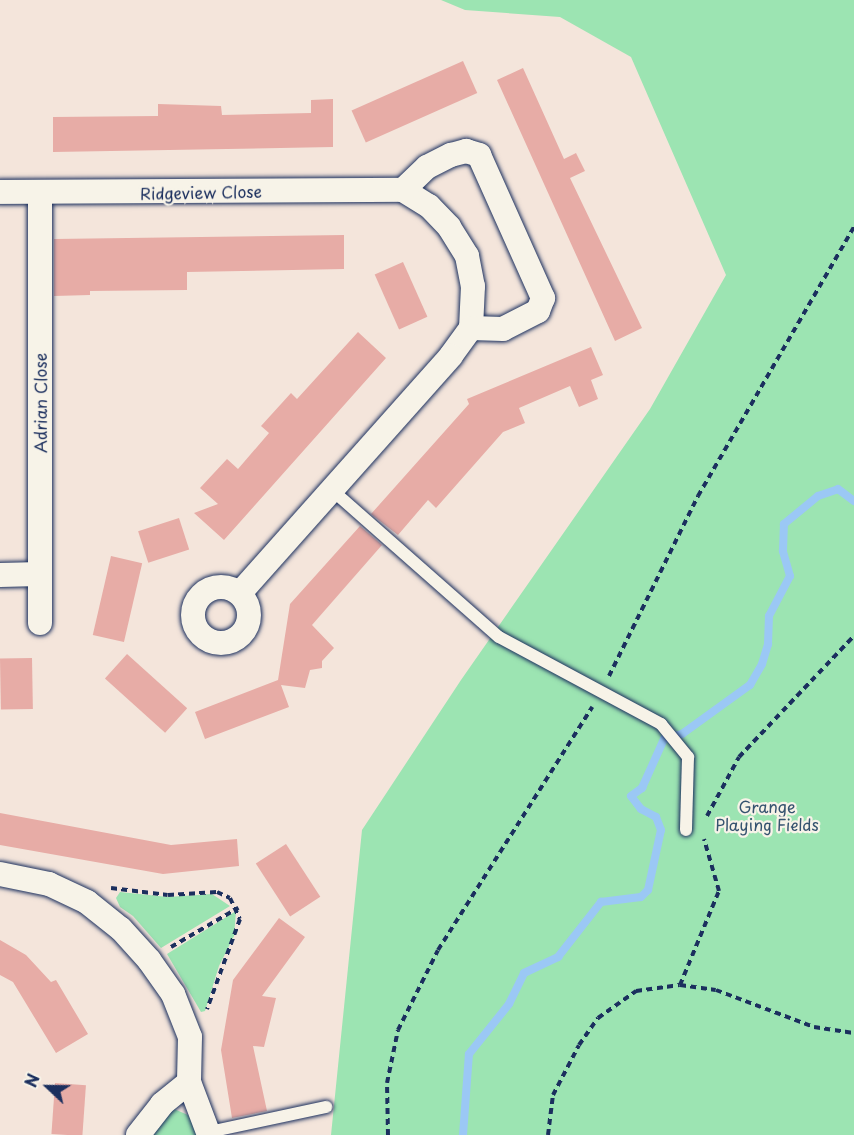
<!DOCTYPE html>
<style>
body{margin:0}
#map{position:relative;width:854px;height:1135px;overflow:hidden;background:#f4e5db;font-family:"Playpen Sans",sans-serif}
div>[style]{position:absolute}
.green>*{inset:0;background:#9ce4b2}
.stream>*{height:8px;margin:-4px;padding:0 4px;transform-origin:4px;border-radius:4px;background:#9bc8f5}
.building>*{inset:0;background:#e7aca6;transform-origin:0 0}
.path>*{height:4px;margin-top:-2px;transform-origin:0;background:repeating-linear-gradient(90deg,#1b2f5e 0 6px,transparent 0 10.5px)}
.roads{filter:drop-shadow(0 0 2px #1b2f5e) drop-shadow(0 0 2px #1b2f5e)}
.service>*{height:12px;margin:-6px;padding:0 6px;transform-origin:6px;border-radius:6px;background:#f7f3e8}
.minor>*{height:24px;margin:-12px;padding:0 12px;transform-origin:12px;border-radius:12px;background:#f7f3e8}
.minor>.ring{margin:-12px;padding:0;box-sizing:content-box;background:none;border:24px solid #f7f3e8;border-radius:50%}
span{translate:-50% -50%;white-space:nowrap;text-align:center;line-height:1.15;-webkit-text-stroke:4.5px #f7f3e8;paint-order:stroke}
.street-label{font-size:16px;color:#1b2f5e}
.park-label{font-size:16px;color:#35536f}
.north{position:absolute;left:18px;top:1057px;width:60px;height:60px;-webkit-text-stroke:4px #f7f3e8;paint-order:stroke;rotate:292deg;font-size:16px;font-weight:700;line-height:24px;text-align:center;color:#1b2f5e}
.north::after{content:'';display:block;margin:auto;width:21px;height:27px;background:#1b2f5e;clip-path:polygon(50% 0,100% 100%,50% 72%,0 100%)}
</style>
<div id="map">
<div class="green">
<i style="clip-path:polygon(441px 0,854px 0,854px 1135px,331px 1135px,362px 830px,461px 680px,650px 409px,726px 275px,631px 57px,560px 17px,465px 10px)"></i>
<i style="clip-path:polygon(120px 892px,168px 897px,212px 894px,230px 906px,161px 948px,133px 916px,120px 907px,116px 898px)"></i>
<i style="clip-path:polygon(236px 911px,234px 936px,219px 966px,205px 1011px,201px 1012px,167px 954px)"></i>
<i style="clip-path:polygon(174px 1109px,188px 1115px,199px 1135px,152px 1135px)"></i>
</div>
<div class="stream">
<i style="left:463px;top:1135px;width:81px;rotate:-85.8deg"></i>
<i style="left:469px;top:1054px;width:64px;rotate:-51.3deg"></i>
<i style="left:509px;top:1004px;width:34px;rotate:-64deg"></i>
<i style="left:524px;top:973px;width:38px;rotate:-25deg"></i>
<i style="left:558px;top:957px;width:70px;rotate:-52deg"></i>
<i style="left:601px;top:902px;width:40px;rotate:-7.1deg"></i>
<i style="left:641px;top:897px;width:10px;rotate:-45deg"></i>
<i style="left:648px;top:890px;width:61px;rotate:-77.8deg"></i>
<i style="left:661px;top:830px;width:14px;rotate:-111deg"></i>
<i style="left:656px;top:817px;width:17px;rotate:-152deg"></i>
<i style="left:641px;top:809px;width:16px;rotate:-128deg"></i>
<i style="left:631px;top:796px;width:14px;rotate:-36deg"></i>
<i style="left:642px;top:788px;width:54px;rotate:-65.8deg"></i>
<i style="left:664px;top:739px;width:19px;rotate:-16deg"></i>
<i style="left:682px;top:734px;width:84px;rotate:-35.8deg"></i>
<i style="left:750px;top:685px;width:24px;rotate:-60deg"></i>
<i style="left:762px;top:664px;width:21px;rotate:-73deg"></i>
<i style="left:768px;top:644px;width:28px;rotate:-88deg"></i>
<i style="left:769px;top:616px;width:45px;rotate:-62.3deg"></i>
<i style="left:790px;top:576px;width:26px;rotate:-106deg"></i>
<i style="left:783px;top:551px;width:27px;rotate:-88deg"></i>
<i style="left:784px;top:524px;width:44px;rotate:-39.5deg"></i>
<i style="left:818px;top:496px;width:21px;rotate:-19deg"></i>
<i style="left:838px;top:489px;width:20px;rotate:37deg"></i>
</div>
<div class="building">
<i style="left:463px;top:61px;width:35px;height:122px;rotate:66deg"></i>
<i style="clip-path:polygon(523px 68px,564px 159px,576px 153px,585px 171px,570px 178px,642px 328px,615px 341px,497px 80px)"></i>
<i style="clip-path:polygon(333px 99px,333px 147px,53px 152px,53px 117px,158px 116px,158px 104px,221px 106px,222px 115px,311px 113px,311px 100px)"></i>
<i style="clip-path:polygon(344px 235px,344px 269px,187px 272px,187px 290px,90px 291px,90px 295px,54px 296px,54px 239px)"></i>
<i style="left:403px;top:262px;width:60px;height:31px;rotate:66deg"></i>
<i style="clip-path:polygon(358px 332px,386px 358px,224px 540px,194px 513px,218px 504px,200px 488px,227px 459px,238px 469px,269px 433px,261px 426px,291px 393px,297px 399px)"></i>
<i style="clip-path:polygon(591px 347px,603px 375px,591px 380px,598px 399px,579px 407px,570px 386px,519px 408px,525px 423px,503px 432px,436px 508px,428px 500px,398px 535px,371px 514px,469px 404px,467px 399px)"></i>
<i style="left:179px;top:518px;width:33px;height:43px;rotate:72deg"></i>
<i style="clip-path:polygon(360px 526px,382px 545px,312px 625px,334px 648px,322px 661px,322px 668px,310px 670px,305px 688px,281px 685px,289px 707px,205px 739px,195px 712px,278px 680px,290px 604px)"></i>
<i style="left:111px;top:556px;width:32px;height:81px;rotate:13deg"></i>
<i style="left:127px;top:654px;width:81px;height:33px;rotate:42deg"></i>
<i style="left:32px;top:658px;width:51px;height:32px;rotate:89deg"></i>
<i style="clip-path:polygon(0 813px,171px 845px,237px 839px,239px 866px,163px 874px,0 845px)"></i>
<i style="left:286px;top:844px;width:63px;height:36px;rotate:57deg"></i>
<i style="clip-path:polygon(279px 918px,305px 937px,262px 996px,276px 998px,264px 1047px,253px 1046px,267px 1111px,232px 1118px,221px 1050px,233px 980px)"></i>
<i style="clip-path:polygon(0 940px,26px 955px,51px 982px,56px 980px,88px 1034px,56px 1053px,13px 982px,0 975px)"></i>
<i style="left:55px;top:1083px;width:31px;height:51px;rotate:4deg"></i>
</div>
<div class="path">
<i style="left:609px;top:676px;width:201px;rotate:-63.7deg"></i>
<i style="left:698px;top:496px;width:311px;rotate:-59.9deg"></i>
<i style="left:707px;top:816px;width:67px;rotate:-61.5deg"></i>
<i style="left:739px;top:757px;width:167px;rotate:-46.5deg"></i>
<i style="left:111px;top:888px;width:57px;rotate:7deg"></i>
<i style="left:168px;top:895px;width:49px;rotate:-3.5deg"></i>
<i style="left:217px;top:892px;width:14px;rotate:25deg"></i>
<i style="left:230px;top:898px;width:23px;rotate:65deg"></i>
<i style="left:240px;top:919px;width:96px;rotate:110.1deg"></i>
<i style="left:171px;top:947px;width:78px;rotate:-30.2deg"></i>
<i style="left:680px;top:985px;width:102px;rotate:-67.5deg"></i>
<i style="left:719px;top:891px;width:54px;rotate:-106.1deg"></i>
<i style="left:388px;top:1135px;width:52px;rotate:-91.1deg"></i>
<i style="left:387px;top:1083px;width:54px;rotate:-78.3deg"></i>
<i style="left:398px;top:1030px;width:89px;rotate:-63.4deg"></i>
<i style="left:438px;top:950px;width:288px;rotate:-57.6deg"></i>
<i style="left:548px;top:1135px;width:40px;rotate:-82.9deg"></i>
<i style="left:553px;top:1095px;width:56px;rotate:-62.5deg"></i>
<i style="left:579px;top:1045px;width:33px;rotate:-55deg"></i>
<i style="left:598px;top:1018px;width:47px;rotate:-35.4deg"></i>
<i style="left:636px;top:991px;width:44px;rotate:-7.8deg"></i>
<i style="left:680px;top:985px;width:36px;rotate:8deg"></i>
<i style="left:716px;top:990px;width:105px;rotate:20.7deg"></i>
<i style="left:814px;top:1027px;width:40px;rotate:8.5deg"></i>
</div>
<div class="roads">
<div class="service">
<i style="left:332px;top:490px;width:222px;rotate:41.4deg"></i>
<i style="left:499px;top:637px;width:184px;rotate:28.2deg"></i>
<i style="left:661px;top:724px;width:43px;rotate:50.7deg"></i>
<i style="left:688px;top:757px;width:73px;rotate:91.6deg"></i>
<i style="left:209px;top:1132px;width:120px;rotate:-12.1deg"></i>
</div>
<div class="minor">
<i style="left:403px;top:190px;width:31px;rotate:32deg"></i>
<i style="left:429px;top:206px;width:29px;rotate:46deg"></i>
<i style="left:449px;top:227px;width:34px;rotate:58deg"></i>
<i style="left:467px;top:256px;width:31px;rotate:79deg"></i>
<i style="left:473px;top:286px;width:42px;rotate:92.7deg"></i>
<i style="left:0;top:192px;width:403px;rotate:-0.3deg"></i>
<i style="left:403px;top:190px;width:33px;rotate:-44deg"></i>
<i style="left:427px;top:167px;width:27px;rotate:-27deg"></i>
<i style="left:451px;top:155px;width:16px;rotate:-15deg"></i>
<i style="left:466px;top:151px;width:14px;rotate:17deg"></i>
<i style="left:479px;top:155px;width:157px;rotate:65.9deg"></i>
<i style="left:543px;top:298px;width:14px;rotate:111deg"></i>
<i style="left:538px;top:311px;width:39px;rotate:153deg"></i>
<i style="left:503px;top:329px;width:32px;rotate:-178deg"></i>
<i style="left:471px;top:328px;width:34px;rotate:126deg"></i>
<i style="left:451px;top:356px;width:317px;rotate:131.7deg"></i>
<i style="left:40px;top:574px;width:49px;rotate:90deg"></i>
<i style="left:0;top:575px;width:40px;rotate:-1.4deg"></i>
<i style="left:40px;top:574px;width:381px;rotate:-90deg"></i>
<i class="ring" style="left:193px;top:587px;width:32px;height:32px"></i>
<i style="left:0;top:874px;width:50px;rotate:11.5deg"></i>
<i style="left:49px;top:884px;width:42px;rotate:25.3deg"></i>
<i style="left:87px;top:902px;width:43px;rotate:38.5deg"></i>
<i style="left:121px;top:929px;width:42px;rotate:47.9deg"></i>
<i style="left:149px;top:960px;width:42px;rotate:54.8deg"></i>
<i style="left:173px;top:994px;width:46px;rotate:68.4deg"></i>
<i style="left:190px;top:1037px;width:45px;rotate:91.3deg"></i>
<i style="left:189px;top:1082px;width:57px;rotate:69.3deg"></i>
<i style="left:138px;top:1135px;width:39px;rotate:-52deg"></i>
<i style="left:162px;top:1104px;width:35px;rotate:-39deg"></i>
</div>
</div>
<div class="street-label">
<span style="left:201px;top:192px;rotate:-1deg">Ridgeview Close</span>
<span style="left:40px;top:403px;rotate:-90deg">Adrian Close</span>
</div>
<div class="park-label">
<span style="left:767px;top:815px">Grange<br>Playing Fields</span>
</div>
<div class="north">N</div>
</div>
